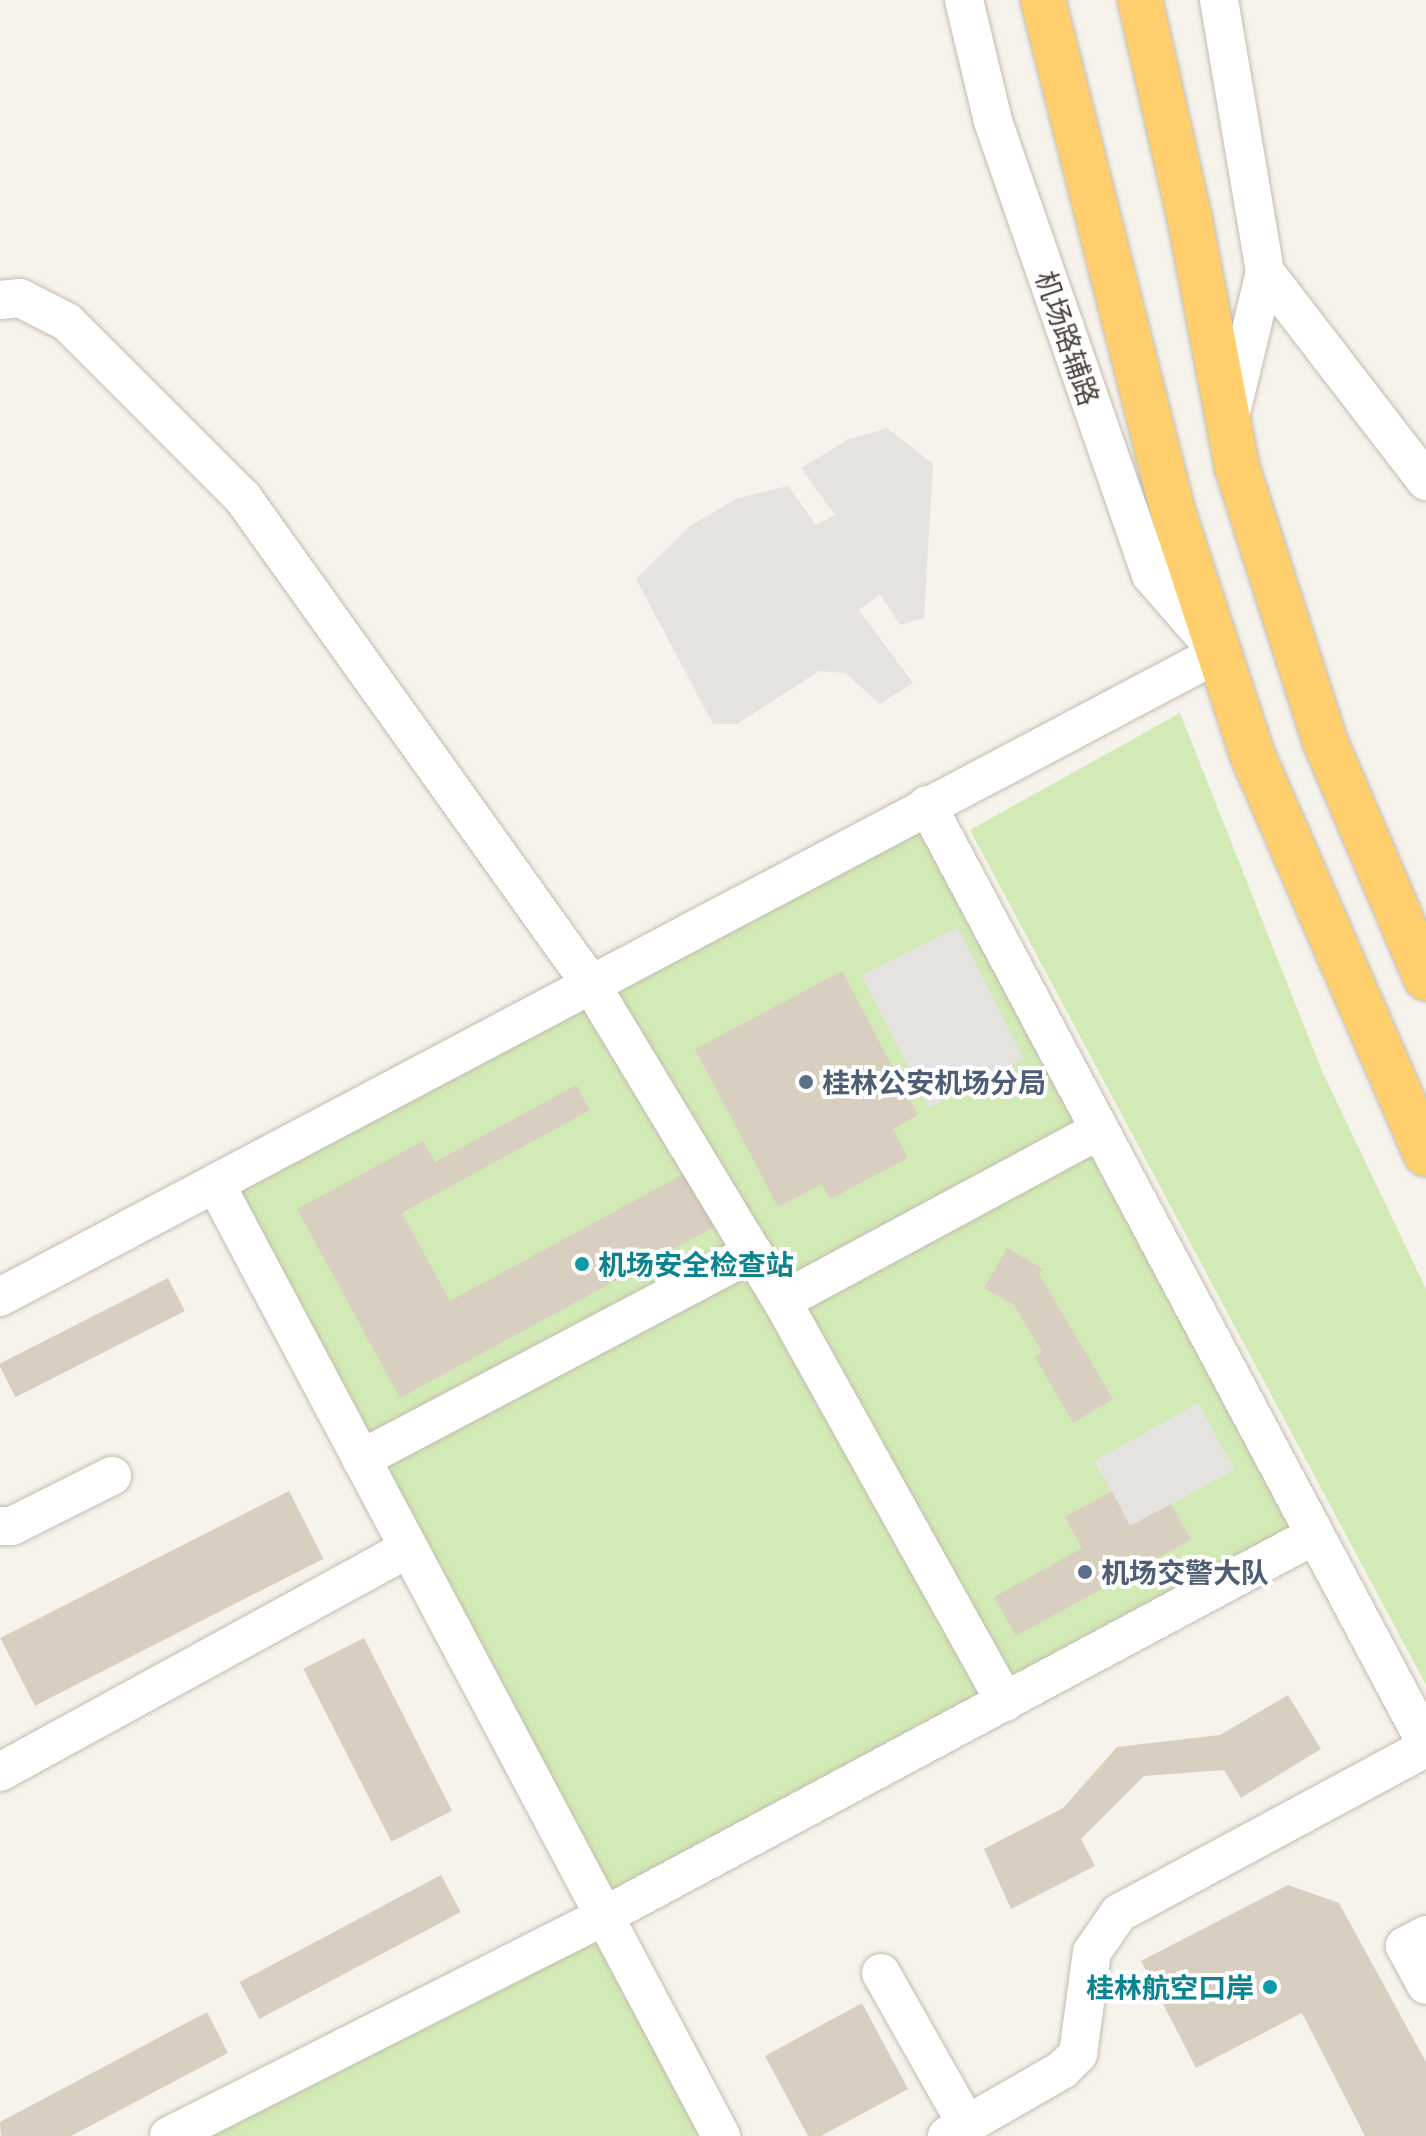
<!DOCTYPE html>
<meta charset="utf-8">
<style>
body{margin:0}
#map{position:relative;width:1426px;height:2136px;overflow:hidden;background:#f6f3ec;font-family:"Exo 2","Noto Sans SC",sans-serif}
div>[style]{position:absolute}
.green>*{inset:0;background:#d2eab5}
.parking>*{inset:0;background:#e5e3e0;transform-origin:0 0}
.building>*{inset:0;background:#d8cfc1;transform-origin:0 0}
.roads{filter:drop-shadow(0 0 2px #c2bbae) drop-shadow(0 0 2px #c2bbae)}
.minor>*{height:38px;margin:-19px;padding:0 19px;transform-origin:19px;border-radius:19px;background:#fff}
.highway>*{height:44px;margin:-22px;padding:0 22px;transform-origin:22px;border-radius:22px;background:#ffcf6e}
.dots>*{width:22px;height:22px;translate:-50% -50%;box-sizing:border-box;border:4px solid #fff;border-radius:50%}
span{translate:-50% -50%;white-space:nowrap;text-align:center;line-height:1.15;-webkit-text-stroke:8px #fff;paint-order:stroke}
.street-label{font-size:28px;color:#4b4439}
.service-label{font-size:28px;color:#4e5e75;font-weight:700}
.left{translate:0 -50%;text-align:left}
.culture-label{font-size:28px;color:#0d838f;font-weight:700}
.right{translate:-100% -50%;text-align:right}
</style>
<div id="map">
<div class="green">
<i style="clip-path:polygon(1180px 713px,1322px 1071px,1426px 1289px,1426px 1685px,970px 830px)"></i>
<i style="clip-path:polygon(927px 805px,1315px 1535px,605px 1916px,721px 2136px,169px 2136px,604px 1916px,215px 1183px)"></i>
</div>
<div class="parking">
<i style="clip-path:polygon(887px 428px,933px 464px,924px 618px,900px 625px,880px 594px,859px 610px,913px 683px,880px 704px,845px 673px,819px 671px,737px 724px,713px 724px,636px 579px,690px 526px,738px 498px,788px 486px,816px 525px,835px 515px,801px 468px,849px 439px)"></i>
<i style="left:957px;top:927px;width:148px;height:107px;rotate:63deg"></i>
<i style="left:1198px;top:1403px;width:76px;height:119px;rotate:61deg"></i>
</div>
<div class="building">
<i style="clip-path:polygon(842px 971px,918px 1115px,893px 1129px,908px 1158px,830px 1199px,822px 1184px,778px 1207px,695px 1049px)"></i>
<i style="clip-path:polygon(576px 1085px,590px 1110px,402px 1213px,450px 1301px,685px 1173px,714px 1227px,400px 1398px,297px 1209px,423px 1141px,435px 1162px)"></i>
<i style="clip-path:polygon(1007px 1248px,1043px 1269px,1039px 1274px,1113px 1399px,1073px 1423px,1035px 1357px,1042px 1352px,1014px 1305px,984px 1288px)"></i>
<i style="left:168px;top:1278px;width:37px;height:190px;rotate:63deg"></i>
<i style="left:289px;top:1491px;width:76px;height:324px;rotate:63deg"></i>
<i style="clip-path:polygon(1112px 1491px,1130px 1526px,1171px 1504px,1191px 1540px,1016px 1636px,994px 1597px,1082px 1548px,1065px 1517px)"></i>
<i style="left:364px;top:1638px;width:194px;height:68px;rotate:63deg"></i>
<i style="clip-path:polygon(1288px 1695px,1321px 1749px,1241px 1798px,1224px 1770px,1144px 1776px,1081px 1839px,1095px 1866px,1011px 1909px,984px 1849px,1063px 1808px,1117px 1747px,1220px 1735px)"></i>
<i style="left:441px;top:1875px;width:42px;height:228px;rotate:62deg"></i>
<i style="clip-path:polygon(1288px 1885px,1339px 1903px,1426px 2062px,1426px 2136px,1365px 2136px,1302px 2013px,1196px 2068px,1141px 1961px)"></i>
<i style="clip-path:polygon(862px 2003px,908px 2089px,821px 2136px,808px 2136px,765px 2056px)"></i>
<i style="clip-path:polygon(207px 2012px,228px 2053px,71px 2136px,1px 2136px,0 2122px)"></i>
</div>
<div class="roads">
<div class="minor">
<i style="left:1219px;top:0;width:276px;rotate:80.4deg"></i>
<i style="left:1265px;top:272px;width:153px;rotate:103.6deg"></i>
<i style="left:1265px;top:272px;width:264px;rotate:52.4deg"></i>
<i style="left:0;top:300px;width:20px;rotate:-6deg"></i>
<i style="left:20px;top:298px;width:53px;rotate:27.1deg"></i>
<i style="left:67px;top:322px;width:249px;rotate:45deg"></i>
<i style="left:243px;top:498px;width:596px;rotate:54.42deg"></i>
<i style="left:590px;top:983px;width:371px;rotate:58.9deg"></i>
<i style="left:782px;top:1301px;width:459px;rotate:60.9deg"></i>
<i style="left:927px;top:805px;width:1062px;rotate:61.99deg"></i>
<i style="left:215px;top:1183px;width:1079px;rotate:62.03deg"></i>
<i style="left:0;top:1297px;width:1379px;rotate:-27.85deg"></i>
<i style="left:1219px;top:653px;width:103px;rotate:-131.1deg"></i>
<i style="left:1151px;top:575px;width:481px;rotate:-109.2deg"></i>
<i style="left:993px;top:121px;width:124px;rotate:-103.5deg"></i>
<i style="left:782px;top:1301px;width:361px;rotate:-28.3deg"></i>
<i style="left:361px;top:1459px;width:443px;rotate:-27.8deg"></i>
<i style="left:0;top:1526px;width:12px"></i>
<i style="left:12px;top:1526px;width:112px;rotate:-26.6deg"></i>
<i style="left:0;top:1772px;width:466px;rotate:-28.7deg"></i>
<i style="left:1426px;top:1935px;width:24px;rotate:152deg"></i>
<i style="left:1405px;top:1946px;width:44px;rotate:61.7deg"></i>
<i style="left:881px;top:1973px;width:175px;rotate:60.5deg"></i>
<i style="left:169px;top:2136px;width:487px;rotate:-26.8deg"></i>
<i style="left:604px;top:1916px;width:807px;rotate:-28.19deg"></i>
<i style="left:947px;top:2136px;width:133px;rotate:-29.9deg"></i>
<i style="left:1062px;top:2070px;width:23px;rotate:-45deg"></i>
<i style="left:1078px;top:2054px;width:103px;rotate:-82.2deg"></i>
<i style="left:1092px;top:1952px;width:47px;rotate:-55.3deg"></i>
<i style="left:1119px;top:1913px;width:349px;rotate:-28.3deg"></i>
</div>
<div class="highway">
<i style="left:1043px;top:0;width:528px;rotate:75.75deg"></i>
<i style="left:1173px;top:512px;width:255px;rotate:71.9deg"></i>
<i style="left:1252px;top:754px;width:436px;rotate:66.5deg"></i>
<i style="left:1140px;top:0;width:226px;rotate:77.2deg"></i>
<i style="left:1190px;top:220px;width:251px;rotate:79.2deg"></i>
<i style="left:1237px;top:467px;width:288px;rotate:72.2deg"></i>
<i style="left:1325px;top:741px;width:258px;rotate:66.9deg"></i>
</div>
</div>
<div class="dots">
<i style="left:806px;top:1082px;background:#5c6f8a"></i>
<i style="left:582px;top:1264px;background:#0f9aa8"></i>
<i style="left:1085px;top:1572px;background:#5c6f8a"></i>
<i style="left:1270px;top:1987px;background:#0f9aa8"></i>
</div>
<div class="street-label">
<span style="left:1068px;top:338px;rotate:71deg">机场路辅路</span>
</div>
<div class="service-label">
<span class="left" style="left:822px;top:1082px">桂林公安机场分局</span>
<span class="left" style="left:1101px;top:1572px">机场交警大队</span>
</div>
<div class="culture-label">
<span class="left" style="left:598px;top:1264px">机场安全检查站</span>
<span class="right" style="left:1254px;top:1987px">桂林航空口岸</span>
</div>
</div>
